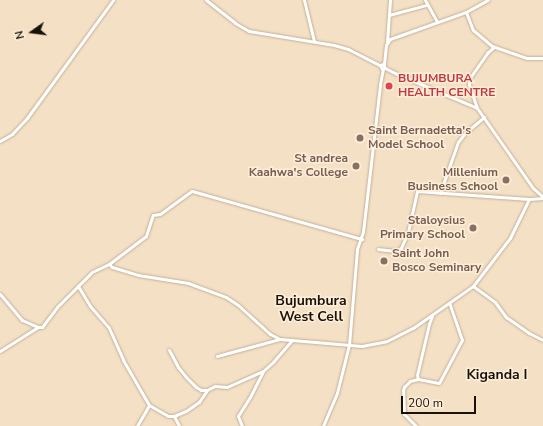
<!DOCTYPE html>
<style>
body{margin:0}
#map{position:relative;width:543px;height:426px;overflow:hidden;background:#f4e0c5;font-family:"Nunito Sans",sans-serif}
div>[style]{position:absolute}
.roads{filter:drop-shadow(0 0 1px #c3b097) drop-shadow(0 0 1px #c3b097)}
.minor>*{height:3px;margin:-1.5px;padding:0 1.5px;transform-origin:1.5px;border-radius:1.5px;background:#fff}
.dots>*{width:11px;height:11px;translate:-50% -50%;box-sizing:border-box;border:2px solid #feeed8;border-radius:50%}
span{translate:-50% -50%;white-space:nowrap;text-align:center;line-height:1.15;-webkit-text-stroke:3px #feeed8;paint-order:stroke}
.health-label{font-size:12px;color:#be3a42;font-weight:700}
.left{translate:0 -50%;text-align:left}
.education-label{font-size:12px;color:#785e54;font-weight:700}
.right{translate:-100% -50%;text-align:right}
.quarter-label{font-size:14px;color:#191209;font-weight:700}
.north{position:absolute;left:12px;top:12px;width:40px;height:40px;-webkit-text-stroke:3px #feeed8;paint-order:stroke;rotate:256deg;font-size:11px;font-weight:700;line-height:16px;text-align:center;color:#191209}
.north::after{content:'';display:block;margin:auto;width:14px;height:18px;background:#191209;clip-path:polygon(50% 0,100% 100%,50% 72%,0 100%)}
.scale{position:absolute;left:401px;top:396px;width:75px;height:18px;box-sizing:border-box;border:2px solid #191209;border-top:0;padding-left:5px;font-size:12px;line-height:14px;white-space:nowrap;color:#191209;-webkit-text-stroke:3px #feeed8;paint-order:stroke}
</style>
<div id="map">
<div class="roads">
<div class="minor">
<i style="left:206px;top:0;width:37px;rotate:38deg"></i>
<i style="left:235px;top:23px;width:16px;rotate:30deg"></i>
<i style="left:249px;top:31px;width:86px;rotate:9.4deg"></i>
<i style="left:334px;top:45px;width:15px;rotate:16deg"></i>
<i style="left:348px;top:49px;width:36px;rotate:27deg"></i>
<i style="left:304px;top:0;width:42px;rotate:76.3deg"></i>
<i style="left:425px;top:0;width:25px;rotate:61deg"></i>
<i style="left:466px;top:12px;width:25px;rotate:-29deg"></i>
<i style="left:389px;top:15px;width:39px;rotate:-15deg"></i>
<i style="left:387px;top:42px;width:42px;rotate:-85.9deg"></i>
<i style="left:384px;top:64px;width:19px;rotate:-84deg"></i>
<i style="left:386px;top:45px;width:7px;rotate:-56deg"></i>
<i style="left:390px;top:39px;width:81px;rotate:-19.6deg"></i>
<i style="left:466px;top:12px;width:19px;rotate:69deg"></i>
<i style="left:473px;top:30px;width:25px;rotate:40deg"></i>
<i style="left:492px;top:46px;width:37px;rotate:19deg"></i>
<i style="left:527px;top:58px;width:16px"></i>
<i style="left:385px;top:68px;width:3px;rotate:162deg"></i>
<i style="left:382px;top:69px;width:4px;rotate:-117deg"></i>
<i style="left:380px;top:65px;width:3px;rotate:-18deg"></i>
<i style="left:383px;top:64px;width:4px;rotate:63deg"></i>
<i style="left:385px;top:68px;width:13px;rotate:27deg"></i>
<i style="left:397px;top:74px;width:87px;rotate:23deg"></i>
<i style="left:477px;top:108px;width:98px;rotate:55deg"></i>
<i style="left:533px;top:188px;width:13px;rotate:42deg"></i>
<i style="left:477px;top:108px;width:24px;rotate:-109deg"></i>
<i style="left:469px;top:85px;width:6px;rotate:-90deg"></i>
<i style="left:469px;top:79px;width:32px;rotate:-55deg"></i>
<i style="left:487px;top:53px;width:9px;rotate:-41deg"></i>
<i style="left:0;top:141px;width:14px;rotate:-30deg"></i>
<i style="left:12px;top:134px;width:22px;rotate:-47deg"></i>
<i style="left:27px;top:118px;width:146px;rotate:-53.9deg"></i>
<i style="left:440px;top:193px;width:54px;rotate:-70.6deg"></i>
<i style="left:458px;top:142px;width:11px;rotate:-52deg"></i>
<i style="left:465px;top:133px;width:25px;rotate:-40deg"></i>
<i style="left:378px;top:249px;width:17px;rotate:7deg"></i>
<i style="left:395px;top:251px;width:7px;rotate:-27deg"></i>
<i style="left:401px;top:248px;width:17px;rotate:-66deg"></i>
<i style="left:408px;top:232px;width:42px;rotate:-77.6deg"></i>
<i style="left:417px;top:191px;width:112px;rotate:4.1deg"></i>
<i style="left:529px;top:199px;width:14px;rotate:-4deg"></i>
<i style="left:109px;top:264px;width:46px;rotate:-37.1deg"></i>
<i style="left:146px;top:236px;width:22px;rotate:-72deg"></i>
<i style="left:153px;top:215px;width:7px;rotate:-8deg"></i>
<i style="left:160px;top:214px;width:39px;rotate:-36deg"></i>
<i style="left:192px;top:191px;width:177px;rotate:15.8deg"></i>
<i style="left:78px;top:286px;width:23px;rotate:59deg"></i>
<i style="left:90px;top:306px;width:29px;rotate:49deg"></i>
<i style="left:109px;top:328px;width:35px;rotate:66deg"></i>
<i style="left:123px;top:360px;width:52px;rotate:60deg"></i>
<i style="left:149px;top:405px;width:22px;rotate:30deg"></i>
<i style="left:168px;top:416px;width:6px"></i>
<i style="left:174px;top:416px;width:13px;rotate:-23deg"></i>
<i style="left:186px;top:411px;width:16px;rotate:-35deg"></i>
<i style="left:199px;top:402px;width:14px;rotate:-56deg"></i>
<i style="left:473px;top:286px;width:27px;rotate:36deg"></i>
<i style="left:495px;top:302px;width:19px;rotate:54deg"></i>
<i style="left:506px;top:317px;width:28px;rotate:35deg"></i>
<i style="left:529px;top:333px;width:16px;rotate:27deg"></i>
<i style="left:0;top:294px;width:34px;rotate:50deg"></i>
<i style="left:22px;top:320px;width:17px;rotate:24deg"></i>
<i style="left:432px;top:316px;width:9px;rotate:111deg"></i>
<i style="left:429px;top:324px;width:52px;rotate:103.2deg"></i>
<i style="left:417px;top:375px;width:4px;rotate:76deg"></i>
<i style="left:418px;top:379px;width:21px;rotate:11deg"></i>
<i style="left:439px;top:383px;width:49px;rotate:-61.9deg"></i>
<i style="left:462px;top:340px;width:39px;rotate:-109deg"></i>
<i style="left:169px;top:350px;width:19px;rotate:62deg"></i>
<i style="left:178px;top:367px;width:13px;rotate:51deg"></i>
<i style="left:186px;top:377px;width:14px;rotate:45deg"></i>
<i style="left:196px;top:387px;width:6px;rotate:31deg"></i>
<i style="left:201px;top:390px;width:6px"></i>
<i style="left:207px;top:390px;width:9px;rotate:-27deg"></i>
<i style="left:215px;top:386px;width:12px;rotate:5deg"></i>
<i style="left:227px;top:387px;width:39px;rotate:-24deg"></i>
<i style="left:263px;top:371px;width:13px;rotate:-42deg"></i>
<i style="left:273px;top:362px;width:29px;rotate:-49deg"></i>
<i style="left:0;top:351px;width:45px;rotate:-32.3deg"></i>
<i style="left:38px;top:327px;width:4px"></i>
<i style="left:42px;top:327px;width:25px;rotate:-53deg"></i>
<i style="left:57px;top:307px;width:49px;rotate:-45deg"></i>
<i style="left:92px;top:272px;width:19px;rotate:-25deg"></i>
<i style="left:109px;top:264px;width:4px;rotate:45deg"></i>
<i style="left:112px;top:267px;width:27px;rotate:17deg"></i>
<i style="left:138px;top:275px;width:51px;rotate:9.1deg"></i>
<i style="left:188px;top:283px;width:40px;rotate:20.2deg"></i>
<i style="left:226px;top:297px;width:14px;rotate:34deg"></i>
<i style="left:238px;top:305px;width:43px;rotate:42.2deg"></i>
<i style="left:270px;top:334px;width:11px;rotate:27deg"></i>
<i style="left:280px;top:339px;width:82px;rotate:4.9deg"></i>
<i style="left:362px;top:346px;width:25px;rotate:-11deg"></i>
<i style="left:387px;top:341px;width:29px;rotate:-27deg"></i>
<i style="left:413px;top:328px;width:73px;rotate:-35deg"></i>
<i style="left:473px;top:286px;width:61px;rotate:-52.4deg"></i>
<i style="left:510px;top:238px;width:43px;rotate:-64deg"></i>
<i style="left:217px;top:356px;width:65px;rotate:-15.1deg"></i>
<i style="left:174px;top:416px;width:11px;rotate:63deg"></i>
<i style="left:137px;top:426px;width:24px;rotate:-60deg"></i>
<i style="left:242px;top:426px;width:11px;rotate:-112deg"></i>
<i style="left:238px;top:416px;width:22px;rotate:-58deg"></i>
<i style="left:250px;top:397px;width:29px;rotate:-63deg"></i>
<i style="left:323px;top:426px;width:36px;rotate:-67deg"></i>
<i style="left:337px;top:393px;width:49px;rotate:-76deg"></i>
<i style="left:349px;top:345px;width:96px;rotate:-85.2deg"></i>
<i style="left:357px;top:249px;width:18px;rotate:-71deg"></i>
<i style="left:363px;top:232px;width:149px;rotate:-83.4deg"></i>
<i style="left:380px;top:84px;width:15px;rotate:-79deg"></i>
<i style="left:416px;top:426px;width:17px;rotate:-135deg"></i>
<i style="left:404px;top:414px;width:24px;rotate:-92deg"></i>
<i style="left:403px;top:390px;width:3px;rotate:-72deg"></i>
<i style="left:404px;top:387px;width:8px;rotate:-45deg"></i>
<i style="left:410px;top:381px;width:8px;rotate:-14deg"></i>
</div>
</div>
<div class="dots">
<i style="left:389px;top:86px;background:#e0444e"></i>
<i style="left:360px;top:138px;background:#8d6e63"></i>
<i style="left:356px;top:166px;background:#8d6e63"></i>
<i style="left:506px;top:180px;background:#8d6e63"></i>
<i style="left:473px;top:228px;background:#8d6e63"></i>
<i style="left:384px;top:261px;background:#8d6e63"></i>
</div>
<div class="health-label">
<span class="left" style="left:398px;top:86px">BUJUMBURA<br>HEALTH CENTRE</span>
</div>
<div class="education-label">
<span class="left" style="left:368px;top:138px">Saint Bernadetta's<br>Model School</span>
<span class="right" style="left:348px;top:166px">St andrea<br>Kaahwa's College</span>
<span class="right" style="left:498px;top:180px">Millenium<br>Business School</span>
<span class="right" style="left:465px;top:228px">Staloysius<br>Primary School</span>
<span class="left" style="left:392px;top:261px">Saint John<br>Bosco Seminary</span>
</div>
<div class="quarter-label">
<span style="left:311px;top:309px">Bujumbura<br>West Cell</span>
<span style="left:497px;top:375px">Kiganda I</span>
</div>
<div class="north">N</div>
<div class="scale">200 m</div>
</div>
